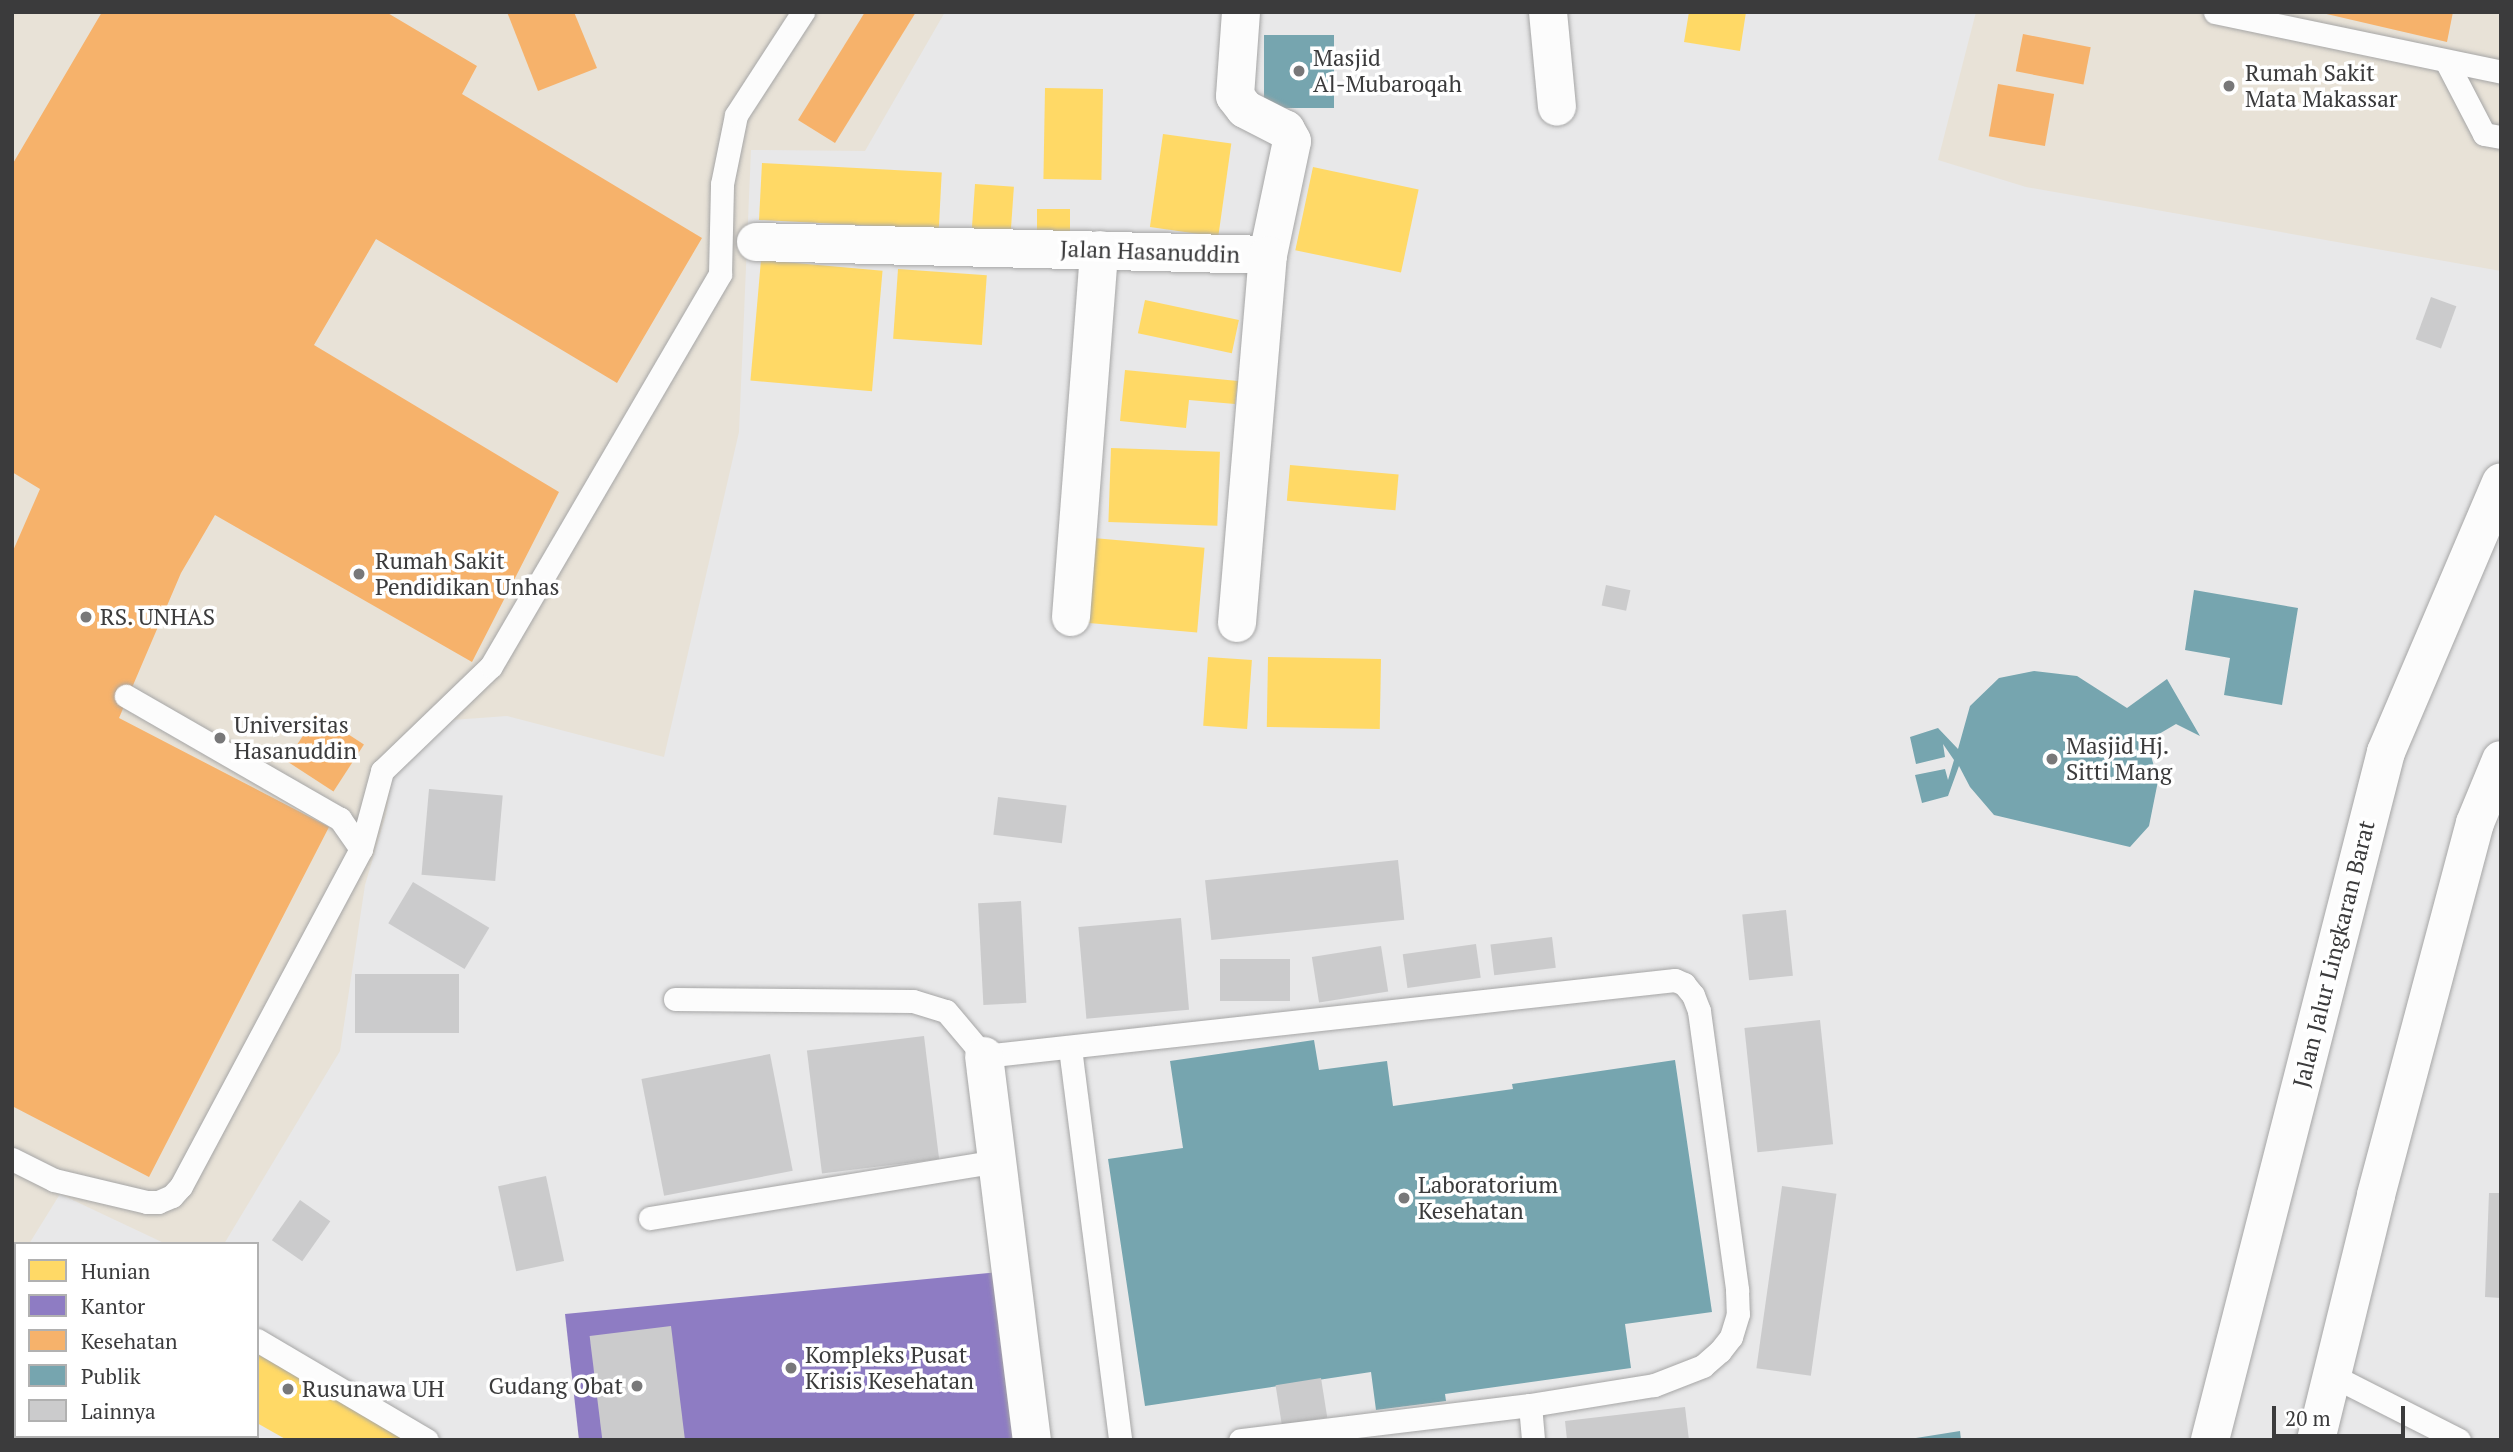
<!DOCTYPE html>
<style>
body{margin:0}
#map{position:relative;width:2513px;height:1452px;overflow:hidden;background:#e8e8e9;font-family:"PT Serif",serif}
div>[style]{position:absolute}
.medical>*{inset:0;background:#e8e2d7}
.homes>*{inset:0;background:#ffd966;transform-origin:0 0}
.offices>*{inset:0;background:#8e7cc3}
.health>*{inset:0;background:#f6b26b;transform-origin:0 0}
.public>*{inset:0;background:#76a5af;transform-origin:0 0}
.building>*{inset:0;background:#cbcbcc;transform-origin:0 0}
.roads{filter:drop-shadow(0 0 2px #a6a6a6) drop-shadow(0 0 2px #a6a6a6)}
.service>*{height:23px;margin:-11.5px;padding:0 11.5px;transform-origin:11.5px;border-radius:11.5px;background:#fcfcfc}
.minor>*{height:38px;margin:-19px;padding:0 19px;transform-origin:19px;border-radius:19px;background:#fcfcfc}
.primary>*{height:38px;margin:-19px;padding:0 19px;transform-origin:19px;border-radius:19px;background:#fcfcfc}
.dots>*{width:19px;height:19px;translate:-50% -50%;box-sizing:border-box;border:4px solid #fff;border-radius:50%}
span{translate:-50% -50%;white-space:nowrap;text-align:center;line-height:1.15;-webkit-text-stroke:7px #fff;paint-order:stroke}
.poi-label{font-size:23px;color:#3b3b3c}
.left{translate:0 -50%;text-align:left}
.right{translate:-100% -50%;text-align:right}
.street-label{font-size:23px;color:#3b3b3c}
.frame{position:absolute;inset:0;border:14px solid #3b3b3c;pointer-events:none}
.legend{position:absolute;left:14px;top:1242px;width:245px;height:196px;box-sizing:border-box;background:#fff;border:2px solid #b1b1b1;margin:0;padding:9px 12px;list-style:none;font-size:21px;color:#3b3b3c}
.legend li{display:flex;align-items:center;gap:14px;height:35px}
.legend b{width:35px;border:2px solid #b1b1b1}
.scale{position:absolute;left:2272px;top:1406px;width:133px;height:32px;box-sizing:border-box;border:4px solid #3b3b3c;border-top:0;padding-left:9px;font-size:21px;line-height:24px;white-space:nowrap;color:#3b3b3c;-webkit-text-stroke:5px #fff;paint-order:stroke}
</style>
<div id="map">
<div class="medical">
<i style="clip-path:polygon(12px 12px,945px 12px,865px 151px,751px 150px,739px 432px,664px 757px,507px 716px,452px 720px,395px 763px,386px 814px,365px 885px,340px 1051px,224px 1244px,166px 1244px,60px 1194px,29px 1244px,16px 1244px,16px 1264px,12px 1269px)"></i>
<i style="clip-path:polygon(1976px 12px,2501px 12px,2501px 271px,2026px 187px,1938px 160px)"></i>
</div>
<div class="homes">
<i style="clip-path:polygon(1689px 12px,1746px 12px,1740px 51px,1684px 42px)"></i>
<i style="left:1045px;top:88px;width:58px;height:91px;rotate:1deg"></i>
<i style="left:1163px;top:134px;width:69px;height:94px;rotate:8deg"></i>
<i style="left:762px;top:163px;width:180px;height:57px;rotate:3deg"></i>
<i style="left:1313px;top:167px;width:108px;height:85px;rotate:12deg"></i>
<i style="left:975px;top:184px;width:39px;height:57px;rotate:4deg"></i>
<i style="left:1037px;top:209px;width:33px;height:34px"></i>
<i style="left:761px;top:260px;width:122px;height:121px;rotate:5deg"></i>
<i style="left:898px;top:269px;width:89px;height:70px;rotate:4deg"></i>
<i style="left:1145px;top:300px;width:96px;height:34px;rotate:12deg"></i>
<i style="clip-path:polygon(1125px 370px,1238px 381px,1235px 404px,1189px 400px,1186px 428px,1120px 421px)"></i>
<i style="left:1111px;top:448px;width:109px;height:74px;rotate:2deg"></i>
<i style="left:1290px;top:465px;width:109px;height:36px;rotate:5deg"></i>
<i style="left:1082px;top:537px;width:123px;height:85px;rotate:5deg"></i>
<i style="left:1208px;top:657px;width:44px;height:69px;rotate:4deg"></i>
<i style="left:1268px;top:657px;width:113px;height:70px;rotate:1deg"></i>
<i style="clip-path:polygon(257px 1354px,408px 1438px,407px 1440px,287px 1440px,257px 1423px)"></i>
<i style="left:52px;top:1436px;width:157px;height:7px"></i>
<i style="clip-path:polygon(215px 1436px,241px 1436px,239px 1440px,221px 1440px)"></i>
</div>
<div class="offices">
<i style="clip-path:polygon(999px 1272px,1019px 1440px,579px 1440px,565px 1314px)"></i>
</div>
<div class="health">
<i style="clip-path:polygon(102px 12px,386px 12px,477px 66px,462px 94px,702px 238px,617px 383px,376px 239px,314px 345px,559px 492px,472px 662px,215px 515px,181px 573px,119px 718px,329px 827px,149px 1177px,12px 1106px,12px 553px,40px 489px,12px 472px,12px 165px)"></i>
<i style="clip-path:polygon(507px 12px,574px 12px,597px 68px,538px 91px)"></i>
<i style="clip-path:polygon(865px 12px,916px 12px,835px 143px,798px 120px)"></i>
<i style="clip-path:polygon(2318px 12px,2453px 12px,2447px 42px)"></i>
<i style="left:2023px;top:34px;width:69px;height:38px;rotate:11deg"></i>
<i style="left:1998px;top:84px;width:57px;height:53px;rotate:10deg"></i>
<i style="left:317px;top:714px;width:56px;height:56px;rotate:33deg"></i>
</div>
<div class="public">
<i style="left:1264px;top:35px;width:70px;height:73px"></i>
<i style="clip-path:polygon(2194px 590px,2298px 608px,2282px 705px,2224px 695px,2230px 658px,2185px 650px)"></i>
<i style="clip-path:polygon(2034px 671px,2077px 676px,2127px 708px,2167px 679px,2200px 736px,2176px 724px,2147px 741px,2158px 781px,2149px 826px,2130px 847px,1994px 815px,1970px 787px,1959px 766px,1948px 796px,1922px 803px,1915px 775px,1945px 769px,1948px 780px,1954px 760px,1943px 744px,1945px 757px,1916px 764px,1910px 737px,1938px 728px,1958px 749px,1970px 706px,1999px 678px)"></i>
<i style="clip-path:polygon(1314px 1040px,1319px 1070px,1387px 1061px,1393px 1106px,1513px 1089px,1512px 1084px,1675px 1060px,1712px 1312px,1625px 1324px,1631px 1368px,1445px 1394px,1446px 1401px,1376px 1410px,1371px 1372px,1145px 1406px,1108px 1159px,1183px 1148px,1170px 1061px)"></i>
<i style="clip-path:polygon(1960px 1431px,1961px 1440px,1916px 1440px,1916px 1438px)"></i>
</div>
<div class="building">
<i style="left:2431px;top:297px;width:27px;height:45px;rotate:20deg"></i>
<i style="left:1606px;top:585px;width:25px;height:21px;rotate:12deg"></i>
<i style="left:429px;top:789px;width:74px;height:86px;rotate:5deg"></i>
<i style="left:998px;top:797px;width:69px;height:38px;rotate:7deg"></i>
<i style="left:1398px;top:860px;width:60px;height:194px;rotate:84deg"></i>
<i style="left:413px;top:882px;width:89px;height:48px;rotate:31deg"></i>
<i style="left:1021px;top:901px;width:102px;height:43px;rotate:87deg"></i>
<i style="left:1786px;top:910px;width:66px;height:44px;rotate:84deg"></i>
<i style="left:1181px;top:918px;width:92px;height:103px;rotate:85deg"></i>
<i style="left:1552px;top:937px;width:31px;height:62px;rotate:83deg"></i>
<i style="left:1476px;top:944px;width:34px;height:74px;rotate:82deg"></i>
<i style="left:1381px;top:946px;width:46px;height:70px;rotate:81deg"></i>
<i style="left:1220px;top:959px;width:70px;height:42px"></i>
<i style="left:355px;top:974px;width:104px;height:59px"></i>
<i style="left:1820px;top:1020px;width:125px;height:76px;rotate:84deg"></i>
<i style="left:924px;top:1036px;width:124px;height:118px;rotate:83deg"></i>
<i style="left:770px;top:1054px;width:119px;height:131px;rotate:79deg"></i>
<i style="left:546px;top:1176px;width:87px;height:49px;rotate:78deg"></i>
<i style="left:1782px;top:1186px;width:55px;height:184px;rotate:8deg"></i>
<i style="clip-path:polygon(2489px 1193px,2501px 1193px,2501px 1298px,2485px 1297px)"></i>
<i style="left:300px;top:1200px;width:37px;height:49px;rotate:35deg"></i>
<i style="left:671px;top:1326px;width:113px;height:82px;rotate:83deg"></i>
<i style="left:1321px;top:1378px;width:40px;height:46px;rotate:81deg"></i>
<i style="clip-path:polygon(1685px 1407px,1689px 1440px,1567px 1440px,1565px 1421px)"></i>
</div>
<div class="roads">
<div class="service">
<i style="left:2215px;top:12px;width:292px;rotate:11.8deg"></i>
<i style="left:2446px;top:61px;width:82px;rotate:62.5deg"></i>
<i style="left:2484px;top:134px;width:17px;rotate:10deg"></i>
<i style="left:361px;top:849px;width:81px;rotate:-74.9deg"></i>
<i style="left:382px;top:771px;width:151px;rotate:-43.9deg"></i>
<i style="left:491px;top:666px;width:454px;rotate:-59.7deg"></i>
<i style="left:720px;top:274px;width:90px;rotate:-88.7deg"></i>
<i style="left:722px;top:184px;width:70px;rotate:-78.5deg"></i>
<i style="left:736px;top:115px;width:123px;rotate:-57deg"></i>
<i style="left:675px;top:999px;width:238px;rotate:0.5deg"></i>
<i style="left:913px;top:1001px;width:34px;rotate:17deg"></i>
<i style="left:946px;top:1011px;width:59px;rotate:49.8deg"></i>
<i style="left:984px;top:1056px;width:695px;rotate:-6.28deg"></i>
<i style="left:1675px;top:980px;width:10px;rotate:24deg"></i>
<i style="left:1684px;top:984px;width:14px;rotate:51deg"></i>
<i style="left:1693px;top:995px;width:17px;rotate:69deg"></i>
<i style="left:1699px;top:1011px;width:282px;rotate:82.2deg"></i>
<i style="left:1737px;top:1290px;width:24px;rotate:88deg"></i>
<i style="left:1738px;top:1314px;width:24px;rotate:107deg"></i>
<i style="left:1731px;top:1337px;width:18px;rotate:128deg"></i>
<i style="left:1720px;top:1351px;width:23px;rotate:139deg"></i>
<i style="left:1703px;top:1366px;width:53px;rotate:158.8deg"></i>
<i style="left:1654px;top:1385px;width:126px;rotate:170.8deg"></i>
<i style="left:1530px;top:1405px;width:292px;rotate:173.1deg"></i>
<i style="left:1070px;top:1048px;width:395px;rotate:82.7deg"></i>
<i style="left:12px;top:1159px;width:47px;rotate:26.6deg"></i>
<i style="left:54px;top:1180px;width:96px;rotate:13.3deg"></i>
<i style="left:147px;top:1202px;width:11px"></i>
<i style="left:158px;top:1202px;width:15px;rotate:-23deg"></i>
<i style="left:172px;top:1196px;width:13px;rotate:-48deg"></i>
<i style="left:181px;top:1186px;width:382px;rotate:-61.9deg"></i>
<i style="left:361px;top:849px;width:37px;rotate:-125deg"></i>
<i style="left:340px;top:819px;width:247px;rotate:-150.1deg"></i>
<i style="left:650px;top:1218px;width:354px;rotate:-9.3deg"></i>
<i style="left:12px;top:1339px;width:7px;rotate:-56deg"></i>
<i style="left:257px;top:1340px;width:197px;rotate:30.5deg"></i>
<i style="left:2333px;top:1376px;width:141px;rotate:26.9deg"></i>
<i style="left:1530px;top:1405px;width:35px;rotate:85deg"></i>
</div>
<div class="minor">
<i style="left:1548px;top:12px;width:95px;rotate:84.6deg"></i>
<i style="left:756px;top:242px;width:512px;rotate:1.45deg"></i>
<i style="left:1268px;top:255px;width:116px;rotate:-78.1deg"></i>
<i style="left:1292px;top:141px;width:13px;rotate:-119deg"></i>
<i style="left:1286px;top:130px;width:46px;rotate:-152.9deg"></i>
<i style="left:1245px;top:109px;width:16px;rotate:-128deg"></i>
<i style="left:1235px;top:96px;width:84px;rotate:-85.9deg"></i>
<i style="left:1071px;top:617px;width:368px;rotate:-85.6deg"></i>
<i style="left:1237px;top:623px;width:369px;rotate:-85.2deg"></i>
<i style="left:984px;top:1056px;width:387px;rotate:82.9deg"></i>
</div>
<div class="primary">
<i style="left:2210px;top:1440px;width:710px;rotate:-75.65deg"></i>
<i style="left:2386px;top:752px;width:293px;rotate:-66.9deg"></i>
<i style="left:2316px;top:1440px;width:252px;rotate:-76.2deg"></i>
<i style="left:2376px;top:1195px;width:385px;rotate:-75.1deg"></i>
<i style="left:2475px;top:823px;width:68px;rotate:-67.6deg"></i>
</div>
</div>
<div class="dots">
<i style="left:1299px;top:71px;background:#787879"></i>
<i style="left:2229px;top:86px;background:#787879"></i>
<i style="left:359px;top:574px;background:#787879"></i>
<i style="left:86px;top:617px;background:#787879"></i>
<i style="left:220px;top:738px;background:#787879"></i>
<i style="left:2052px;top:759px;background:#787879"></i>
<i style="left:1404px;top:1198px;background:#787879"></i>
<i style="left:791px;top:1368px;background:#787879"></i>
<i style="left:637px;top:1386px;background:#787879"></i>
<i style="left:288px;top:1389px;background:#787879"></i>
</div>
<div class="poi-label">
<span class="left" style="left:1313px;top:71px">Masjid<br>Al-Mubaroqah</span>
<span class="left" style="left:2245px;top:86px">Rumah Sakit<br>Mata Makassar</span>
<span class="left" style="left:375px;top:574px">Rumah Sakit<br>Pendidikan Unhas</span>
<span class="left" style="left:100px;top:617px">RS. UNHAS</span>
<span class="left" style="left:234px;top:738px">Universitas<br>Hasanuddin</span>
<span class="left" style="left:2066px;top:759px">Masjid Hj.<br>Sitti Mang</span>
<span class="left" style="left:1418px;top:1198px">Laboratorium<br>Kesehatan</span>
<span class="left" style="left:805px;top:1368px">Kompleks Pusat<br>Krisis Kesehatan</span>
<span class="right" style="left:623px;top:1386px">Gudang Obat</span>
<span class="left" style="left:302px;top:1389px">Rusunawa UH</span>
</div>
<div class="street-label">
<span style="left:1150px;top:252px;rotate:2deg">Jalan Hasanuddin</span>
<span style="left:2334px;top:954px;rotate:-76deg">Jalan Jalur Lingkaran Barat</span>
</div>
<div class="frame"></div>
<ul class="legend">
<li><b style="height:19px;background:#ffd966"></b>Hunian</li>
<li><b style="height:19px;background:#8e7cc3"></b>Kantor</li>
<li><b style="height:19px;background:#f6b26b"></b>Kesehatan</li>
<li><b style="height:19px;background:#76a5af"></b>Publik</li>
<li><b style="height:19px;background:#cbcbcc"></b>Lainnya</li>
</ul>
<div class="scale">20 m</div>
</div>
